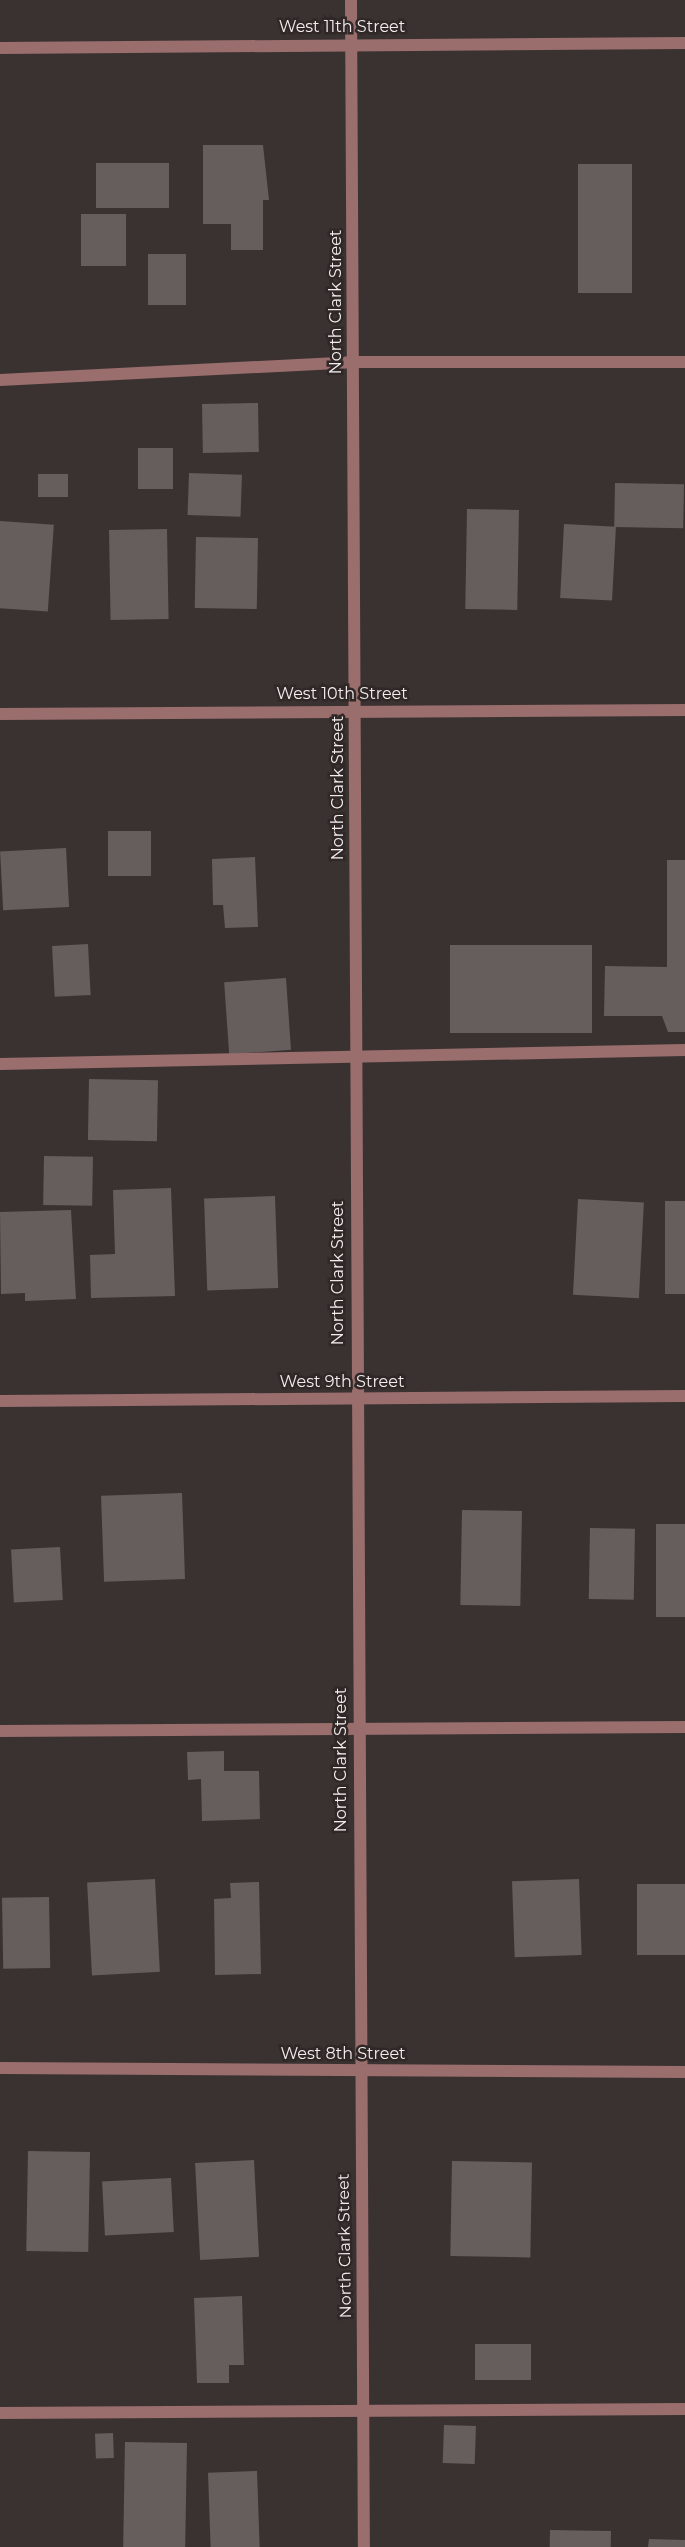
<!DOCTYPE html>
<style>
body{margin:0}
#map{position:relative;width:685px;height:2547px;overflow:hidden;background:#3a3231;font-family:Montserrat,sans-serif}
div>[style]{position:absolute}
.building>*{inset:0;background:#665d5d;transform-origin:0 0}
.service>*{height:12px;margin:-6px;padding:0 6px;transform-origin:6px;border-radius:6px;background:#996e6d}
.minor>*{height:12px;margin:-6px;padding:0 6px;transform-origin:6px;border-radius:6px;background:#996e6d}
.tertiary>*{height:12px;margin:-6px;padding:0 6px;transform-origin:6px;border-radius:6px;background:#996e6d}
span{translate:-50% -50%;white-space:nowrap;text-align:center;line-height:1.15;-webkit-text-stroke:5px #302827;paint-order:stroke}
.street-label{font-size:16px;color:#f3eded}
</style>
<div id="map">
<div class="building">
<i style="clip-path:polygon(203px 145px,263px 145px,269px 200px,263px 200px,263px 250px,231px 250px,231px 224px,203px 224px)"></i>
<i style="left:96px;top:163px;width:73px;height:45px"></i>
<i style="left:578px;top:164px;width:54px;height:129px"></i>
<i style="left:81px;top:214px;width:45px;height:52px"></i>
<i style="left:148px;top:254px;width:38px;height:51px"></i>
<i style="left:258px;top:403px;width:49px;height:56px;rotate:89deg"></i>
<i style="left:138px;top:448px;width:35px;height:41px"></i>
<i style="left:189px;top:473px;width:53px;height:42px;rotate:2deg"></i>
<i style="left:38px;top:474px;width:30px;height:23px"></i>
<i style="left:615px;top:483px;width:69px;height:44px;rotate:1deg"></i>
<i style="left:467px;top:509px;width:52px;height:100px;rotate:1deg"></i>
<i style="left:0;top:521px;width:54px;height:87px;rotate:4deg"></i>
<i style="left:564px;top:524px;width:52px;height:74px;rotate:3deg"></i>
<i style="left:167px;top:529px;width:90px;height:58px;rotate:89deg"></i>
<i style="left:196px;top:537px;width:62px;height:71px;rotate:1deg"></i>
<i style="left:108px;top:831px;width:43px;height:45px"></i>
<i style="left:66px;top:848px;width:59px;height:66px;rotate:87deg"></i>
<i style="clip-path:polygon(255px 857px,258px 927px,225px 928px,223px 905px,213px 905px,212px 859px)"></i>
<i style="clip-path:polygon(667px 860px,685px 860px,685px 1032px,668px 1032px,662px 1016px,604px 1016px,605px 966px,667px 967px)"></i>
<i style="left:88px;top:944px;width:51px;height:36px;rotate:87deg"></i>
<i style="left:450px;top:945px;width:142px;height:88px"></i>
<i style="left:286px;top:978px;width:72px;height:62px;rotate:86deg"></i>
<i style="left:89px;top:1079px;width:69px;height:61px;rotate:1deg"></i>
<i style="left:44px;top:1156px;width:49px;height:49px;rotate:1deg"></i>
<i style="clip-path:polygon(171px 1188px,175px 1296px,91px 1298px,90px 1255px,115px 1254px,113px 1190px)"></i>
<i style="left:275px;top:1196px;width:92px;height:71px;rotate:88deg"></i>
<i style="left:578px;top:1199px;width:66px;height:96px;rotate:3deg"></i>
<i style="left:665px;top:1201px;width:20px;height:93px"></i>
<i style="clip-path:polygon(71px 1210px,76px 1299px,25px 1301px,25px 1293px,1px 1294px,0 1212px)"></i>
<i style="left:182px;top:1493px;width:86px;height:81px;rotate:88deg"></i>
<i style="left:462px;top:1510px;width:60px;height:95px;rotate:1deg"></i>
<i style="left:685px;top:1524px;width:93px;height:29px;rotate:90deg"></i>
<i style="left:590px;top:1528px;width:45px;height:71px;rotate:1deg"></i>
<i style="left:60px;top:1547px;width:53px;height:49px;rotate:87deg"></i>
<i style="clip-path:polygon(224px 1751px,224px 1771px,259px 1771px,260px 1819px,202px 1821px,201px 1779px,188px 1780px,187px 1752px)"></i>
<i style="left:155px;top:1879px;width:93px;height:68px;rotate:87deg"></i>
<i style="left:579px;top:1879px;width:76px;height:67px;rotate:88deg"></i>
<i style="clip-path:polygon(259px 1882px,261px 1974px,215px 1975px,214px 1899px,231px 1898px,230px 1883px)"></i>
<i style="left:685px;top:1884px;width:71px;height:48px;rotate:90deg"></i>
<i style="left:49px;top:1897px;width:71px;height:47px;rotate:89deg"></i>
<i style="left:28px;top:2151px;width:62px;height:100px;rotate:1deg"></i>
<i style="left:254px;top:2160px;width:97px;height:59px;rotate:87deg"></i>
<i style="left:452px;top:2161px;width:80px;height:95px;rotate:1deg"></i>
<i style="left:171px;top:2178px;width:54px;height:69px;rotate:87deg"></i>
<i style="clip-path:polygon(242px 2296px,244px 2365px,229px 2365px,229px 2383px,197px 2383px,194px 2298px)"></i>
<i style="left:475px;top:2344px;width:56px;height:36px"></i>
<i style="left:444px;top:2425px;width:32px;height:38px;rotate:2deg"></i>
<i style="left:113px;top:2433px;width:25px;height:18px;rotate:88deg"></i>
<i style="left:125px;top:2442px;width:62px;height:105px;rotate:1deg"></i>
<i style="left:257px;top:2471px;width:76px;height:49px;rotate:88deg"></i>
<i style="left:550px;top:2530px;width:61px;height:17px;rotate:1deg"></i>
<i style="clip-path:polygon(649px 2539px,685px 2540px,685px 2547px,648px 2547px)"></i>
</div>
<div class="service">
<i style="left:0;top:380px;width:352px;rotate:-2.9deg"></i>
<i style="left:352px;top:362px;width:333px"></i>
<i style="left:0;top:1064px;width:685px;rotate:-1.17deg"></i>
<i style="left:0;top:1731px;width:685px;rotate:-0.33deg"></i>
<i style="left:0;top:2413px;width:685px;rotate:-0.33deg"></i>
</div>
<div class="minor">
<i style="left:351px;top:0;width:2547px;rotate:89.71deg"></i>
<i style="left:0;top:48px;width:685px;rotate:-0.42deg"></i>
<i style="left:0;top:1401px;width:685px;rotate:-0.42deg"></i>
<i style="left:0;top:2068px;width:685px;rotate:0.33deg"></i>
</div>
<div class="tertiary">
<i style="left:0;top:714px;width:685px;rotate:-0.33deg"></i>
</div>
<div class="street-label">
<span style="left:342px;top:27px">West 11th Street</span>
<span style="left:336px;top:302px;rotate:-90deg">North Clark Street</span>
<span style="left:342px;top:694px">West 10th Street</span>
<span style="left:338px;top:788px;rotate:-90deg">North Clark Street</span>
<span style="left:338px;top:1273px;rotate:-90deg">North Clark Street</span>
<span style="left:342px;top:1382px">West 9th Street</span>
<span style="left:341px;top:1760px;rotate:-90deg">North Clark Street</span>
<span style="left:343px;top:2054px">West 8th Street</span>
<span style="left:345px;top:2246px;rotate:-91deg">North Clark Street</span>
</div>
</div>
